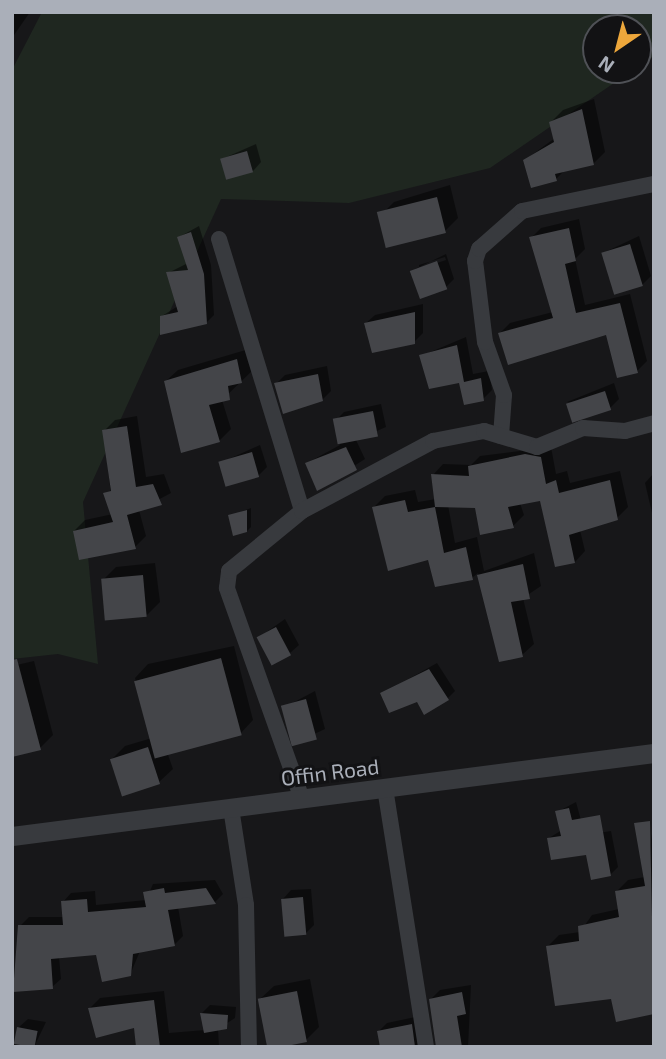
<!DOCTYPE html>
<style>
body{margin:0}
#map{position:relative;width:666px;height:1059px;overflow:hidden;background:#171719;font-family:"Exo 2",sans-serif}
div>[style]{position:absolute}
.green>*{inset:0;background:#1f2720}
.shadow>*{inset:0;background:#0007}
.building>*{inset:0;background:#444549;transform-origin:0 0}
.minor>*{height:16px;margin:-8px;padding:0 8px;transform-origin:8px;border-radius:8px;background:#383a3e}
.tertiary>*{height:19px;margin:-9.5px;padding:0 9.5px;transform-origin:9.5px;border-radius:9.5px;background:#383a3e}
span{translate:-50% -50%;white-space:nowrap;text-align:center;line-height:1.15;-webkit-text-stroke:6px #121214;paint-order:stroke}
.street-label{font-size:21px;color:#aaafb9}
.frame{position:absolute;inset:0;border:14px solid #aaafb9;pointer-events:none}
.north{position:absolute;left:582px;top:14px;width:70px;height:70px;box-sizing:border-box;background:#121214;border:2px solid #4f5156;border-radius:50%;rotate:215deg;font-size:19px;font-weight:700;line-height:28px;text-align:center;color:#aaafb9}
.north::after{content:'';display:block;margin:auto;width:24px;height:32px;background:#eda73b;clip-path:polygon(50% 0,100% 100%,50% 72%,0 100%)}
</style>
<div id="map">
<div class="green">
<i style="clip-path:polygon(42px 12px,654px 12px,654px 56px,638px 67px,638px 28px,596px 28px,596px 70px,633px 70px,490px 168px,349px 203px,221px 199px,83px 502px,98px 664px,58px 654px,12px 659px,12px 70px)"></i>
</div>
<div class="shadow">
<i style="clip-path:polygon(12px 12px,30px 12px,12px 38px)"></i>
<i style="clip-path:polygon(594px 99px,605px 152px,593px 164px,565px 170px,556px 179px,525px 160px,555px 138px,551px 122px,563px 110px)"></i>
<i style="clip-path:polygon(256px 144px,261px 162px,253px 171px,222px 159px)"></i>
<i style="clip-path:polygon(450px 185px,458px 218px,445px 231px,380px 216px,394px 202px)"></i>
<i style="clip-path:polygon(579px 219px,585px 249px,575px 259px,585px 305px,630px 294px,647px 361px,637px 371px,607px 333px,500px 333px,510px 323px,553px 312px,531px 238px,541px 228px)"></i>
<i style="clip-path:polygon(199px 226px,211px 265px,214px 315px,206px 323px,162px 316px,178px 306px,168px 273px,188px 263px,179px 237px)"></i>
<i style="clip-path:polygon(639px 236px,651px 276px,642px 285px,603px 253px)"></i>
<i style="clip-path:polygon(evenodd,446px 254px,454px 279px,446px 287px,411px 271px,446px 254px,445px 257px,446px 260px,419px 269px,419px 265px,445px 257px)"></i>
<i style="clip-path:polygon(423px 304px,423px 333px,414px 342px,366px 323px,375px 315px)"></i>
<i style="clip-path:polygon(466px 337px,473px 374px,489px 371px,492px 390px,483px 399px,421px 356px)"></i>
<i style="clip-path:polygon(249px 349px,253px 370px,222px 400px,231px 429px,219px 441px,166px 381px,178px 370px)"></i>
<i style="clip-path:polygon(327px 366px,331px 391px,322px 400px,276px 384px,285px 375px)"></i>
<i style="clip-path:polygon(614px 383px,619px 399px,610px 408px,567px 402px)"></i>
<i style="clip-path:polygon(381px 404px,386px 427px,356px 440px,365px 459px,318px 489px,307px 463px,340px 445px,335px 421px,344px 412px)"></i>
<i style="clip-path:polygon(137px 416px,146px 477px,164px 474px,171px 493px,139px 510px,146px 536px,135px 547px,74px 531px,85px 520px,113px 514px,104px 431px,115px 420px)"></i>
<i style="clip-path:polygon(260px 445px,267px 467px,258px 476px,220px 463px)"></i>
<i style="clip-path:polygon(551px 447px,556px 474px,567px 471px,570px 483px,620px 471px,628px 507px,617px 518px,580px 530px,585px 551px,575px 562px,541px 499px,520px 503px,524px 515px,513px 526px,477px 506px,448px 505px,455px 543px,477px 537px,484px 571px,534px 553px,541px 586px,523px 598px,534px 644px,522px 655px,501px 660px,478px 573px,472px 578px,429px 557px,374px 507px,385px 496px,415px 490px,418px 502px,436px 499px,433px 475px,443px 464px,471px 465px,480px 456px)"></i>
<i style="clip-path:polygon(653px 474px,654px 517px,653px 517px,645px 483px)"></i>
<i style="clip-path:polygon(251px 508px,251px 527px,247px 531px,230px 516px)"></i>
<i style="clip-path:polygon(155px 563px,160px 602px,147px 615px,103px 580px,116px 567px)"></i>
<i style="clip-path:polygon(285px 619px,299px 645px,290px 653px,258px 638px)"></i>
<i style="clip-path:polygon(234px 646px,253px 720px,240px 734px,167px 752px,173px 769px,159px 782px,112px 759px,125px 746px,152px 738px,135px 678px,148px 664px)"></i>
<i style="clip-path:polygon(34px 661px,53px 735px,40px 748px,12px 666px)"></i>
<i style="clip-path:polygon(437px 663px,455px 691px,448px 698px,382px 694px)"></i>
<i style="clip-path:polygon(315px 691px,325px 729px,295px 743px,283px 708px)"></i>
<i style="clip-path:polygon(576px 802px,585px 835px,611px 831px,618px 867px,611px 874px,587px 853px,549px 838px,562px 830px,557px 812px)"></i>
<i style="clip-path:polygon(654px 821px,654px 1004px,612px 997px,548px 946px,559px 935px,580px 932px,592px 915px,619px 909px,616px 892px,628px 880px,645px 877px)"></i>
<i style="clip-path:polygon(215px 880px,223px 894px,215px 902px,178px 907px,183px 936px,174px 945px,140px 951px,130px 975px,98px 953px,59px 957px,61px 979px,52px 987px,20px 926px,29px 917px,64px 917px,63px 902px,71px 893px,95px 891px,96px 905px,146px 900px,153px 884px)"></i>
<i style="clip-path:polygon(311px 889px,314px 925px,305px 934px,283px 899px,291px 890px)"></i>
<i style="clip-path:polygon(310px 979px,319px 1027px,306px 1040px,268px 1047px,260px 999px,274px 986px)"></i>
<i style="clip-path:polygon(471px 985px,468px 1047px,438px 1047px,431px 999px,440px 990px)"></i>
<i style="clip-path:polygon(164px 991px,169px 1033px,205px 1030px,202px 1013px,210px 1005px,236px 1007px,235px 1018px,218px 1029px,219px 1047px,137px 1047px,135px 1026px,90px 1008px,100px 998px)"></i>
<i style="clip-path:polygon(420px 1016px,431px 1047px,382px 1047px,379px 1031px,387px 1023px)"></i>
<i style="clip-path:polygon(28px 1019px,46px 1022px,34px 1047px,19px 1027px)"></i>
</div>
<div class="building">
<i style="clip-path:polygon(582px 109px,594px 165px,555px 174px,557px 181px,531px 188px,523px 160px,554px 142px,549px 122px)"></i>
<i style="left:247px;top:151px;width:22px;height:28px;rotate:74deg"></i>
<i style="left:437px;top:197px;width:37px;height:62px;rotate:76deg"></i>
<i style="clip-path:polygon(569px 228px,576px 261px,565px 264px,576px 313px,620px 303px,638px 373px,617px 378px,606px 335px,508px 365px,498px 333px,553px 318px,529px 237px)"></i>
<i style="clip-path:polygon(191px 232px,204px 274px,207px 324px,160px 335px,160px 316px,178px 312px,166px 272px,188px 270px,177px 237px)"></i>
<i style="left:630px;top:244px;width:44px;height:30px;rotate:73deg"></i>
<i style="left:437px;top:261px;width:30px;height:29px;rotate:70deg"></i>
<i style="clip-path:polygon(415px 312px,415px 344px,372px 353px,364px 323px)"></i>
<i style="clip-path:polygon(457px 345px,464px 382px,481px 378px,484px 401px,464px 405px,459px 383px,429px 389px,419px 355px)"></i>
<i style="clip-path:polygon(237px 359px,242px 383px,228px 386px,230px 400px,209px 405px,220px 442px,181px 453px,164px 381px)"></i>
<i style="clip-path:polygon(318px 374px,323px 401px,283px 414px,274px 383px)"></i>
<i style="left:605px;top:391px;width:20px;height:41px;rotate:72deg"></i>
<i style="left:373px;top:411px;width:26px;height:41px;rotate:79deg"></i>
<i style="clip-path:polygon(127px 426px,136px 487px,153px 484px,162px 505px,127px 515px,136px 549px,79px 560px,73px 531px,113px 522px,103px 493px,111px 491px,102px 430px)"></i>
<i style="clip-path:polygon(346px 447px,357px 470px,317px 491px,305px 463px)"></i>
<i style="left:252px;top:452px;width:26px;height:35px;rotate:74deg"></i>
<i style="clip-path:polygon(525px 454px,541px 457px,546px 484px,556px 480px,559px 493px,610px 480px,618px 520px,569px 535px,575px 563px,555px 567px,540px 501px,508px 507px,514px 528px,480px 535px,475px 508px,435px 507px,431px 474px,469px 476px,468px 466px)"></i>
<i style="clip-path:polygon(405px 500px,408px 512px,435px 507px,444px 553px,466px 547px,473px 580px,435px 587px,428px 560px,388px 571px,372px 507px)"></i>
<i style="clip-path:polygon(247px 510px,247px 532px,233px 536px,228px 515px)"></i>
<i style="clip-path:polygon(523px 564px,530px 599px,511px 602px,523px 657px,499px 662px,477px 575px)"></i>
<i style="left:143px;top:575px;width:42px;height:42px;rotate:85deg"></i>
<i style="left:276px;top:627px;width:32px;height:22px;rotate:62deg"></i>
<i style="left:221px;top:658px;width:80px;height:90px;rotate:75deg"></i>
<i style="clip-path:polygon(17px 659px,41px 750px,12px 757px,12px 660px)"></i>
<i style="clip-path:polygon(429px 669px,449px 700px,424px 715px,417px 702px,389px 713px,380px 693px)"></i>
<i style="left:306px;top:699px;width:42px;height:26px;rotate:75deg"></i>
<i style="left:148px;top:747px;width:39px;height:40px;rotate:72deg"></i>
<i style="clip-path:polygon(569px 808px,572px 820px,600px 815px,611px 876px,591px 880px,586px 855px,551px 860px,547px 838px,561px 836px,555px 811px)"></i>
<i style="clip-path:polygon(650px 821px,654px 1014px,616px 1022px,611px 999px,555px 1006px,546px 946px,579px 941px,578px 926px,619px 917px,615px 891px,645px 886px,634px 823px)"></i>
<i style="clip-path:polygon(164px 888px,165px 893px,206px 888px,216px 904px,168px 910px,175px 946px,133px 954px,131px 976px,102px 982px,96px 955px,51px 959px,53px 989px,13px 992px,18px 925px,63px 925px,61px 901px,87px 899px,88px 912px,146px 907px,143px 892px)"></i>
<i style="left:303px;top:897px;width:38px;height:22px;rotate:85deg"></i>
<i style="left:297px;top:991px;width:52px;height:40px;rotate:79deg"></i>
<i style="clip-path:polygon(462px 992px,466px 1014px,457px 1016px,462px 1047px,436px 1047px,429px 999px)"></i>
<i style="clip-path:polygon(154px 1000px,160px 1047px,136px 1047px,134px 1028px,96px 1038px,88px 1008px)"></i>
<i style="clip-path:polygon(200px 1013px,228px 1015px,227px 1029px,204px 1033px)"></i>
<i style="clip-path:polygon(412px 1024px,415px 1047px,380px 1047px,377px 1031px)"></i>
<i style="left:17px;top:1027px;width:21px;height:17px;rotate:11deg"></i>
</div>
<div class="minor">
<i style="left:219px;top:239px;width:284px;rotate:73deg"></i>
<i style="left:501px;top:436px;width:41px;rotate:-85.8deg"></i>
<i style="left:504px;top:395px;width:56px;rotate:-109.7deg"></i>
<i style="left:485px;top:342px;width:82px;rotate:-97deg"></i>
<i style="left:475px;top:261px;width:13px;rotate:-72deg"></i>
<i style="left:479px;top:249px;width:57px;rotate:-41.5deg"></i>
<i style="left:522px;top:211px;width:135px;rotate:-11.6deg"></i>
<i style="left:385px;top:788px;width:262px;rotate:81deg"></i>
<i style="left:302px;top:799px;width:224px;rotate:-109.6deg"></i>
<i style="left:227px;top:588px;width:17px;rotate:-83deg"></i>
<i style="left:229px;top:571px;width:94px;rotate:-39.4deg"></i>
<i style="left:302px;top:511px;width:149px;rotate:-28.1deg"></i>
<i style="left:433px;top:441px;width:52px;rotate:-11.1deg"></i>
<i style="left:484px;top:431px;width:55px;rotate:16.8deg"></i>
<i style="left:537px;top:447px;width:50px;rotate:-22.4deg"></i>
<i style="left:583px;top:428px;width:42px;rotate:4.1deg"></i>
<i style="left:625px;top:431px;width:30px;rotate:-15deg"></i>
<i style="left:231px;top:808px;width:98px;rotate:81.2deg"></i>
<i style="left:246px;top:905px;width:142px;rotate:88.8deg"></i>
</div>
<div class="tertiary">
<i style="left:12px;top:836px;width:647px;rotate:-7.37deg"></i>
</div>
<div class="street-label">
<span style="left:330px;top:772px;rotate:-7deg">Offin Road</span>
</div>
<div class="frame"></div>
<div class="north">N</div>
</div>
